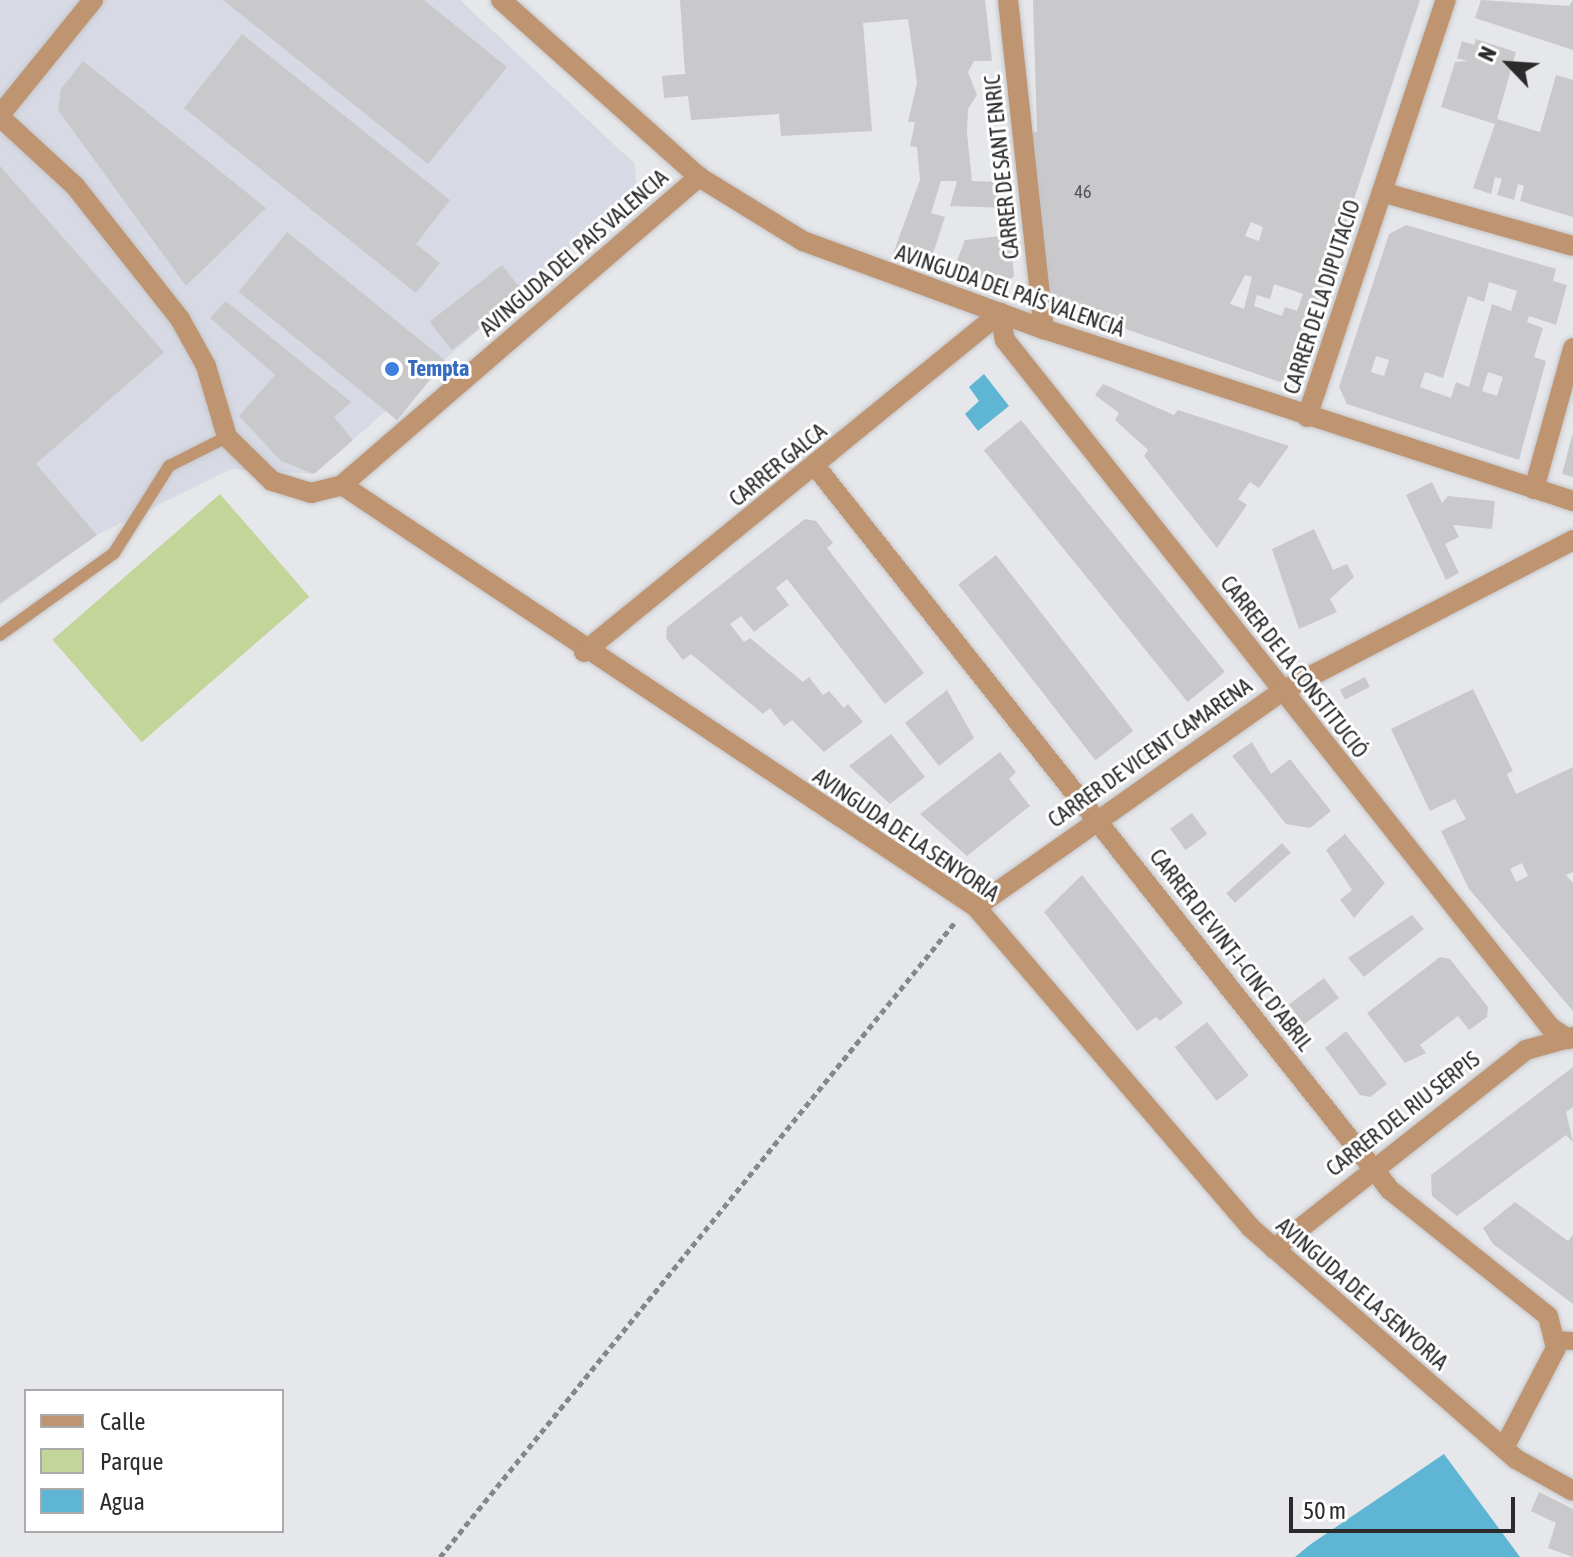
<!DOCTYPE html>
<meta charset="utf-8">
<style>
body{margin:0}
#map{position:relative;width:1573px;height:1557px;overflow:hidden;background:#e6e7ea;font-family:"Asap Condensed",sans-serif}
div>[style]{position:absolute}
.built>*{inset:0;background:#d7dae4}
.green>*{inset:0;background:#c3d599;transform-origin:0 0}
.water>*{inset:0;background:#5eb5d4}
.building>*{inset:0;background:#c9c9cc;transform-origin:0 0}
.path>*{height:5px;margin-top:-2.5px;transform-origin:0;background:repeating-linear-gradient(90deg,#868789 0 6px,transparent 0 10px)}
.roads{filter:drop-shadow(0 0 2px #c4c5c8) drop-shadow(0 0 2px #c4c5c8)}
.service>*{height:12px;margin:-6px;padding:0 6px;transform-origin:6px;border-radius:6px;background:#be9471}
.pedestrian>*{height:18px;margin:-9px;padding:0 9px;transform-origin:9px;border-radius:9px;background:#be9471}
.minor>*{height:20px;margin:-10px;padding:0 10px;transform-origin:10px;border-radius:10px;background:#be9471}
.dots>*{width:22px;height:22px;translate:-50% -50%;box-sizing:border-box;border:4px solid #fff;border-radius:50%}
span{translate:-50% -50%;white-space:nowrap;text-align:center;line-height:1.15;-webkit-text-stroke:6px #fff;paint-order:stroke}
.number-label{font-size:18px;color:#525254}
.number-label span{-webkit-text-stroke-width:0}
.street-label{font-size:22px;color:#2b2b2c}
.shop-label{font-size:22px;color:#366cbe;font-weight:700}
.left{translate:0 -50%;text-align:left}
.legend{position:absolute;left:24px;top:1389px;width:260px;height:144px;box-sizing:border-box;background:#fff;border:2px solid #aaaaab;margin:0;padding:10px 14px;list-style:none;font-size:24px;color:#2b2b2c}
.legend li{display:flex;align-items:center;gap:16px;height:40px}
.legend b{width:40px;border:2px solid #aaaaab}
.north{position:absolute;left:1469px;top:24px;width:80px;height:80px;-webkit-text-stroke:6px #fff;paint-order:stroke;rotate:295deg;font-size:22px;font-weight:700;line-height:32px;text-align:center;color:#2b2b2c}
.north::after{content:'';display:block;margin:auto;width:28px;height:36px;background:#2b2b2c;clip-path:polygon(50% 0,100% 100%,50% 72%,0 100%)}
.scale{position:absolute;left:1289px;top:1497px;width:226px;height:36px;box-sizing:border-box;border:4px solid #2b2b2c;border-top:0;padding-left:10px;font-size:24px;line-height:28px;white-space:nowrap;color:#2b2b2c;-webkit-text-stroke:6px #fff;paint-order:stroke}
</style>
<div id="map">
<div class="built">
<i style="clip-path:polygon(0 0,460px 0,635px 164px,636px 192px,314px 474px,231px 469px,97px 535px,0 605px)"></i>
</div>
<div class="green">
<i style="left:220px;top:494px;width:136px;height:222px;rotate:49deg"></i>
</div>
<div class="water">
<i style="clip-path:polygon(984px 374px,1009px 406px,978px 431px,965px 414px,979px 401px,969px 387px)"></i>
<i style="clip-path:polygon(1444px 1454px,1520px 1557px,1295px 1557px,1311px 1544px)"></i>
</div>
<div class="building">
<i style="clip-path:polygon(223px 0,424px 0,507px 67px,428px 164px)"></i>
<i style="clip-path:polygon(680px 0,985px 0,992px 61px,974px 61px,968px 72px,977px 95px,968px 109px,967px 133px,972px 181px,1004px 182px,1007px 208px,950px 206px,957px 181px,941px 181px,931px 213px,945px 217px,929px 266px,893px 254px,920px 180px,917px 147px,910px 146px,915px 122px,908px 122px,917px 83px,908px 19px,863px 23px,872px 131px,781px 136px,779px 114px,691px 120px,688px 96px,664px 98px,662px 76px,685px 74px)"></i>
<i style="clip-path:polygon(evenodd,1033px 0,1420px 0,1297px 371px,1280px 382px,1047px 302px,1029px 132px,1037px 132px,1033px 0,1251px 222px,1263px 227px,1259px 241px,1245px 236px,1251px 222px,1033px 0,1245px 275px,1252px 277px,1244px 309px,1230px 304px,1245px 275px,1033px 0,1274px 284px,1303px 294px,1297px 311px,1285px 307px,1282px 316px,1254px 306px,1257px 295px,1270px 299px,1274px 284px)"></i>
<i style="clip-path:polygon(1481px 0,1569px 6px,1573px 0,1573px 50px,1475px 18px)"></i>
<i style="clip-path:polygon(242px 34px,450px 200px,416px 244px,440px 263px,416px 293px,184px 108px)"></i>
<i style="clip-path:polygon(1476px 39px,1516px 52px,1497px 119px,1540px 132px,1556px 75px,1573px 80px,1573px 217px,1520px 201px,1524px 186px,1518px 184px,1514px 200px,1497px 195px,1502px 179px,1495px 177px,1491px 194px,1473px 188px,1495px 124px,1441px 107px,1455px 62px,1468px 61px,1457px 58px,1462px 41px,1474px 45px)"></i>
<i style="clip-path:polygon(83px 61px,266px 208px,186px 286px,58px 110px,61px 89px)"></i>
<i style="clip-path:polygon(0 166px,164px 352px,36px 464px,97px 535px,0 603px)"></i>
<i style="clip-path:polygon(evenodd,1406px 225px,1556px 269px,1553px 281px,1567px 285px,1556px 325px,1529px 316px,1527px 322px,1543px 328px,1534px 357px,1546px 361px,1519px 460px,1347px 404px,1339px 387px,1389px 234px,1406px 225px,1489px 282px,1517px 291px,1511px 311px,1492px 304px,1469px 387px,1456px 382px,1451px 398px,1420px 387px,1425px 372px,1443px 378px,1468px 296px,1484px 302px,1489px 282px,1406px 225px,1376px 356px,1389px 360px,1384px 376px,1371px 372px,1376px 356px,1406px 225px,1488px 372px,1503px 377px,1497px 396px,1482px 391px,1488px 372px)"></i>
<i style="left:287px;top:232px;width:204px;height:77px;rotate:39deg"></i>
<i style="clip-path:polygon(1010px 235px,1014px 276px,999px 289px,952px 273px,965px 240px)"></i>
<i style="left:502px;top:265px;width:36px;height:92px;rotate:52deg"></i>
<i style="clip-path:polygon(226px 301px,351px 402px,334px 417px,353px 440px,314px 474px,281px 461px,239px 416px,275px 375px,210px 318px)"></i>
<i style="clip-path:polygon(1103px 384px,1174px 415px,1178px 410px,1289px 446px,1259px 488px,1250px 482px,1238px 499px,1247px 505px,1217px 548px,1144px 456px,1148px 450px,1115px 420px,1119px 413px,1095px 395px)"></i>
<i style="left:1021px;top:420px;width:324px;height:48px;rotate:51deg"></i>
<i style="clip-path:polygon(1572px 436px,1573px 436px,1573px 477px,1562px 474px)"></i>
<i style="clip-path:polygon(1432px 482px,1442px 503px,1448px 496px,1495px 501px,1492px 529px,1453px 525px,1459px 537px,1445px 544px,1459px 573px,1446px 580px,1406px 495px)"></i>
<i style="clip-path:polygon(805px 519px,816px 521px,833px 543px,827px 548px,924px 673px,885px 704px,787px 579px,776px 588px,789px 605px,754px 632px,741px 616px,730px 624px,744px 642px,750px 638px,803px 682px,809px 677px,823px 695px,829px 691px,844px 708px,848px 704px,863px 722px,824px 752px,792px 720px,784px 726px,770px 708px,763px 714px,691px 654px,683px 660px,666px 638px,667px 627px)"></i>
<i style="clip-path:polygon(1314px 529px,1333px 570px,1347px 564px,1354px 577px,1330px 599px,1337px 612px,1299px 629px,1272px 549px)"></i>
<i style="left:996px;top:555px;width:223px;height:48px;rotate:52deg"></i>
<i style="left:1365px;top:677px;width:11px;height:28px;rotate:63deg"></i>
<i style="clip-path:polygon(evenodd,1473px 689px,1513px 771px,1507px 774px,1516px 794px,1573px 767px,1573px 872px,1566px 875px,1573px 883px,1573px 1011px,1469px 889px,1441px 831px,1466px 819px,1455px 799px,1430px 811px,1391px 729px,1473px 689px,1522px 863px,1528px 876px,1516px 882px,1510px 869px,1522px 863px)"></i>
<i style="clip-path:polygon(947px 690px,974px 738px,939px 766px,905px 723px)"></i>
<i style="clip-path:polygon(891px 734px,925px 777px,890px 804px,849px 766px)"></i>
<i style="clip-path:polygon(1252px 742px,1271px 774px,1290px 759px,1331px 811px,1310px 828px,1286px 824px,1232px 756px)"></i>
<i style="clip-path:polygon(1000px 752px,1016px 772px,1009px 779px,1030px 806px,967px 856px,920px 814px)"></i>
<i style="left:1192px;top:813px;width:26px;height:27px;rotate:54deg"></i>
<i style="clip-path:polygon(1345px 834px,1385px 883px,1354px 918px,1340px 900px,1352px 890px,1326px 850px)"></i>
<i style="left:1282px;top:843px;width:13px;height:75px;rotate:48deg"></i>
<i style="clip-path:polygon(1082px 875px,1183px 1003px,1160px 1021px,1156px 1017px,1137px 1031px,1044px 912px)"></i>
<i style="clip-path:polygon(1412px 915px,1424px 929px,1364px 977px,1348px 958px)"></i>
<i style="clip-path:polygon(1440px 957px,1450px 959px,1488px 1007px,1487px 1017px,1469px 1030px,1458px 1016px,1420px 1045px,1426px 1053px,1405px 1063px,1367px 1013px)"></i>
<i style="left:1324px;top:978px;width:25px;height:44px;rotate:53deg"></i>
<i style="left:1207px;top:1022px;width:68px;height:41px;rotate:52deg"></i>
<i style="clip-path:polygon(1346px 1031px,1387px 1084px,1370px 1097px,1360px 1095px,1325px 1048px)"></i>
<i style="clip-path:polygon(1573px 1067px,1573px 1107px,1566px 1112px,1573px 1142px,1566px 1135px,1457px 1216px,1432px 1196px,1431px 1175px)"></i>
<i style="clip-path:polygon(1515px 1202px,1568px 1241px,1573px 1235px,1573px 1304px,1493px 1244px,1483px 1228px)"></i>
<i style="clip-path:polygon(1539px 1492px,1573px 1509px,1573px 1557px,1548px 1548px,1556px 1523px,1531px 1511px)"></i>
</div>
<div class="path">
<i style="left:440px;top:1557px;width:819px;rotate:-50.95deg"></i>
</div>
<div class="roads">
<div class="service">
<i style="left:0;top:635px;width:140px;rotate:-35.7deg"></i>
<i style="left:114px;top:553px;width:103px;rotate:-57.7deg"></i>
<i style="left:169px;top:466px;width:65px;rotate:-26.6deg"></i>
</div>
<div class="pedestrian">
<i style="left:1557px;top:1340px;width:16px;rotate:4deg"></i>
</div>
<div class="minor">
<i style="left:501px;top:0;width:266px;rotate:41.8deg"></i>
<i style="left:699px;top:177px;width:122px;rotate:31.6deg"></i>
<i style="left:803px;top:241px;width:257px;rotate:20.1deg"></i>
<i style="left:1044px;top:329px;width:556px;rotate:18.01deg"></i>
<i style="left:1008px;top:0;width:331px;rotate:83.8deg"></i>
<i style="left:0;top:115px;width:148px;rotate:-51deg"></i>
<i style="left:0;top:117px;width:102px;rotate:42.6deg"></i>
<i style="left:75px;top:186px;width:169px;rotate:51.7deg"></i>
<i style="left:180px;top:319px;width:54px;rotate:61deg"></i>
<i style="left:206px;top:366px;width:74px;rotate:73.5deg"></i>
<i style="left:227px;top:437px;width:63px;rotate:44.4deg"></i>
<i style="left:272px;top:481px;width:41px;rotate:17.1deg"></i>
<i style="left:311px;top:493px;width:32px;rotate:-14deg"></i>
<i style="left:342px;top:485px;width:472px;rotate:-40.8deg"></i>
<i style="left:1382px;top:192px;width:198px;rotate:15.8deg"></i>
<i style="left:1307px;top:417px;width:440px;rotate:-71.6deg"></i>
<i style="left:816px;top:467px;width:923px;rotate:51.55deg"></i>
<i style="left:1390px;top:1190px;width:202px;rotate:38.6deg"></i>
<i style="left:1548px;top:1316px;width:33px;rotate:76deg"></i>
<i style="left:1556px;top:1348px;width:113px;rotate:117.5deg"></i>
<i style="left:342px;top:485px;width:762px;rotate:33.65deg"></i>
<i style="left:976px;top:907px;width:421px;rotate:49.4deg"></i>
<i style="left:1250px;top:1227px;width:353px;rotate:41.1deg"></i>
<i style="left:1516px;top:1459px;width:65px;rotate:29.3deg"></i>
<i style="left:1534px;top:489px;width:146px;rotate:-74.5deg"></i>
<i style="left:584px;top:652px;width:537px;rotate:-39.18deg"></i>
<i style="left:1000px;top:313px;width:27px;rotate:80deg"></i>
<i style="left:1005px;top:340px;width:877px;rotate:51.57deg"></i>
<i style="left:1550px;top:1027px;width:22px;rotate:34deg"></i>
<i style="left:976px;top:907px;width:375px;rotate:-35.2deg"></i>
<i style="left:1282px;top:691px;width:328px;rotate:-27.4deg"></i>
<i style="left:1274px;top:1249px;width:321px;rotate:-38.3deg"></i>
<i style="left:1526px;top:1050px;width:49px;rotate:-15.5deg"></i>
</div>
</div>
<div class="dots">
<i style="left:392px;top:369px;background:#3f7fe0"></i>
</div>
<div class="number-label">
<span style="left:1083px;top:192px">46</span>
</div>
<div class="street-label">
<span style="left:1002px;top:167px;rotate:-96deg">CARRER DE SANT ENRIC</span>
<span style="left:574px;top:253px;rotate:-41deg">AVINGUDA DEL PAIS VALENCIA</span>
<span style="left:1010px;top:291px;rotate:19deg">AVINGUDA DEL PAÍS VALENCIÀ</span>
<span style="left:1322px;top:297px;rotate:-72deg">CARRER DE LA DIPUTACIO</span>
<span style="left:778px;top:465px;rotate:-39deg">CARRER GALCA</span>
<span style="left:1294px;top:667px;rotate:52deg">CARRER DE LA CONSTITUCIÓ</span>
<span style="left:1150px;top:753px;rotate:-35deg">CARRER DE VICENT CAMARENA</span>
<span style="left:906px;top:835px;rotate:34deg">AVINGUDA DE LA SENYORIA</span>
<span style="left:1231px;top:950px;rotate:52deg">CARRER DE VINT-I-CINC D'ABRIL</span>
<span style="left:1403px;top:1114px;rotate:-38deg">CARRER DEL RIU SERPIS</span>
<span style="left:1362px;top:1294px;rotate:41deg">AVINGUDA DE LA SENYORIA</span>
</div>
<div class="shop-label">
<span class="left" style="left:408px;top:369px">Tempta</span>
</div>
<ul class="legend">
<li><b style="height:10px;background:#be9471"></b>Calle</li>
<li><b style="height:22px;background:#c3d599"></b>Parque</li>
<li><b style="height:22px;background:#5eb5d4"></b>Agua</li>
</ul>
<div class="north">N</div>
<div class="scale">50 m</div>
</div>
